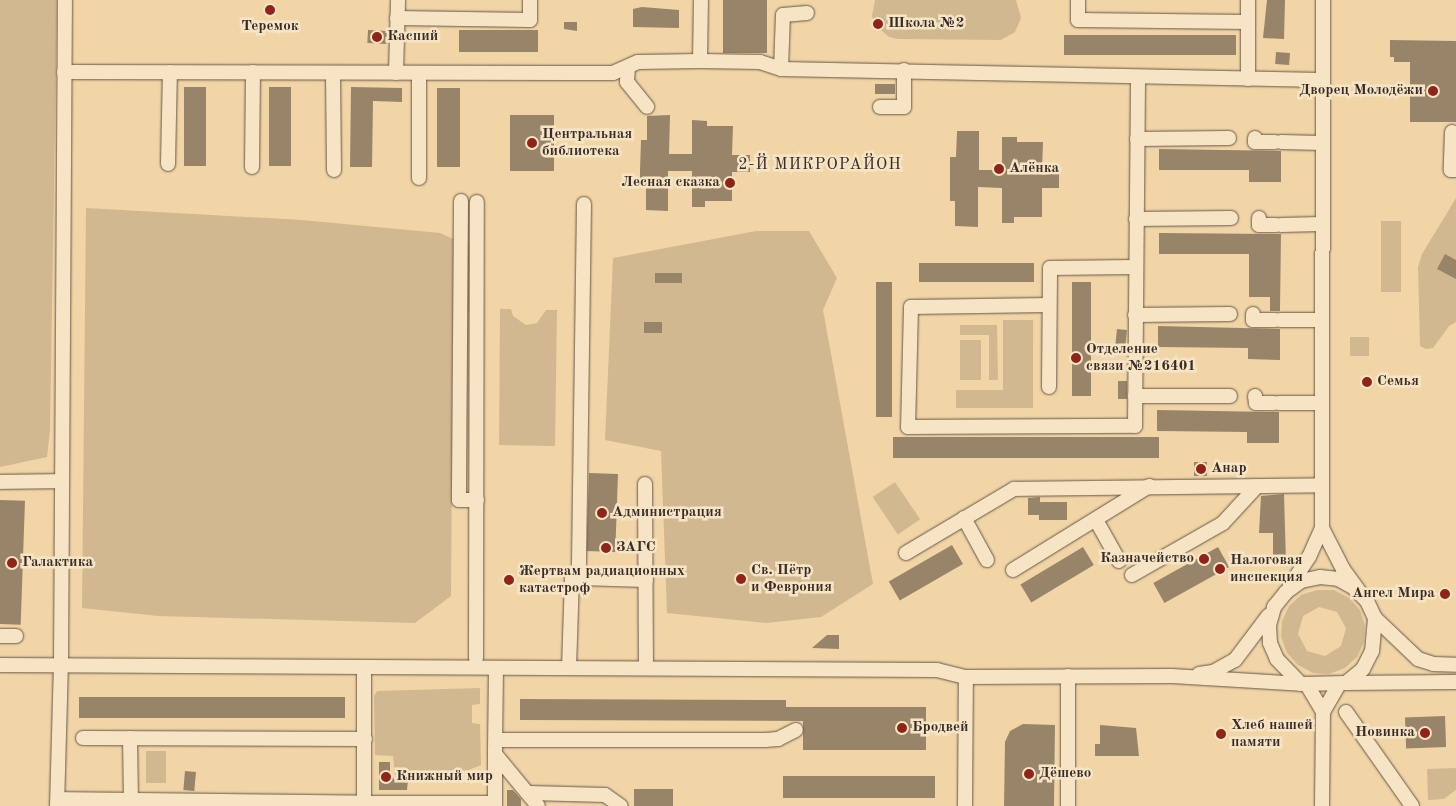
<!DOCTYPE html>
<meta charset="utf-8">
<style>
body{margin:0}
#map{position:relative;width:1456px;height:806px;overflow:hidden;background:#f1d5a6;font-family:"Old Standard TT",serif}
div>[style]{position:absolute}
.green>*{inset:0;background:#d2b890;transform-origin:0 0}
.building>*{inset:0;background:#988469;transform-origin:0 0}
.roads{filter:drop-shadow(0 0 1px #665647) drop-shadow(0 0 1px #665647)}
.minor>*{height:14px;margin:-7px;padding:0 7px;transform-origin:7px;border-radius:7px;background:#f6e4c5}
.dots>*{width:14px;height:14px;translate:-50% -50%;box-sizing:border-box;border:2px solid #f6e4c5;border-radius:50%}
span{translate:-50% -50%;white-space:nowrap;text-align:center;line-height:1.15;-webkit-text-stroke:5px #f6e4c5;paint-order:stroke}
.poi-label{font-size:15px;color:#382c27;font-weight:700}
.left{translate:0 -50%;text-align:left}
.right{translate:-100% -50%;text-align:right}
.neighbourhood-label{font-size:16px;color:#382c27;letter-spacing:1px}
</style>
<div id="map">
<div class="green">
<i style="clip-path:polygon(0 0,57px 0,50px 430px,47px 457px,0 467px)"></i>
<i style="clip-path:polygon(875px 0,1016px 0,1021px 18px,1015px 32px,1001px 40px,898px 39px,889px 37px,875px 25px,872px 16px)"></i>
<i style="clip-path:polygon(1456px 198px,1456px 322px,1449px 326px,1433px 348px,1426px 349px,1420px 346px,1418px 267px,1422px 254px)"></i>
<i style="clip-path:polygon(86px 208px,302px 220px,440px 233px,473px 248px,474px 312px,453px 311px,451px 596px,415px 623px,158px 616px,82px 608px)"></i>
<i style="left:1381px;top:221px;width:20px;height:71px"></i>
<i style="clip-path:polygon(756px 231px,809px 231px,837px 278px,823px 310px,873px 584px,821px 617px,766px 623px,667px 613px,661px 451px,605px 440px,613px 258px)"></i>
<i style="clip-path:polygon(500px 309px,511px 309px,513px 316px,526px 325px,537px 323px,546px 310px,557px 310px,555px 446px,499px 445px)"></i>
<i style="clip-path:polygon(1003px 320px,1033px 320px,1033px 408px,956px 408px,956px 390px,1003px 390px)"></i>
<i style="clip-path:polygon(960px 325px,997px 325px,998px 380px,989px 380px,989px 335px,960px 335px)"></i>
<i style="left:1350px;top:337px;width:19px;height:19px"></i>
<i style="left:960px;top:340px;width:21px;height:40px"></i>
<i style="left:895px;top:482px;width:45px;height:27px;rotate:56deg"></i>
<i style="clip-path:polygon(evenodd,1317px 590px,1334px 590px,1349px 598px,1360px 610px,1365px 626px,1364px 642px,1357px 657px,1345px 668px,1329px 674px,1313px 673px,1298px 665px,1287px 653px,1281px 637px,1282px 621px,1289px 606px,1301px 595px,1317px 590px,1319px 607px,1337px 612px,1346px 628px,1341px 646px,1325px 656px,1307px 651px,1298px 634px,1303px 616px,1319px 607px)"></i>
<i style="clip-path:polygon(480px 688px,480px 704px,472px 705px,472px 723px,480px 724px,481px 765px,439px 782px,411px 782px,410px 776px,395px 775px,393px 756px,375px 755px,374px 696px,377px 691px)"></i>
<i style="left:146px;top:751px;width:20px;height:32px"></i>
<i style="clip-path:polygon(1456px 768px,1456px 790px,1444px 799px,1428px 800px,1427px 769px)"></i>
</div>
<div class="building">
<i style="left:723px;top:0;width:44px;height:53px"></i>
<i style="clip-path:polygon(1267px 0,1285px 0,1284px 39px,1263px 38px)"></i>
<i style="clip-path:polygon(642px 7px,679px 10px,679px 28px,633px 27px,633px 9px)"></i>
<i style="clip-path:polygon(564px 22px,577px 22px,577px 31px,564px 29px)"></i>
<i style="left:368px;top:30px;width:19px;height:13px;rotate:3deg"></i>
<i style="left:459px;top:30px;width:79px;height:22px"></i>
<i style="left:1064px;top:35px;width:172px;height:20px"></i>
<i style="clip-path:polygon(1390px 40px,1456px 41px,1456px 122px,1410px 122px,1410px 62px,1394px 62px,1394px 57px,1390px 57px)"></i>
<i style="left:1276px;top:52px;width:14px;height:12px;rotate:4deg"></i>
<i style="left:875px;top:84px;width:20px;height:10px"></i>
<i style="left:184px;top:87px;width:22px;height:79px"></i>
<i style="left:269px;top:87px;width:22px;height:79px"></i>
<i style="clip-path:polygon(351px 87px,402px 88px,402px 102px,373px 101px,372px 167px,350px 167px)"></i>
<i style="left:437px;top:88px;width:23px;height:79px"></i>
<i style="left:510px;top:115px;width:44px;height:56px"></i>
<i style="clip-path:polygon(670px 115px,669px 154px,692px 154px,692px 120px,707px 121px,707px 126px,733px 126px,732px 155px,750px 155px,750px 172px,732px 172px,732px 201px,705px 201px,705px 207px,692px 207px,692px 171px,668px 171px,668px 211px,646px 210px,646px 184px,640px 184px,640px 171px,641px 140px,647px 140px,647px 116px)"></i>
<i style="clip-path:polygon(957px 131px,979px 131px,979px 170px,1002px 170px,1002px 137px,1017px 137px,1017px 142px,1043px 142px,1042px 171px,1059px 171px,1059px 188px,1042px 188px,1042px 217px,1014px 217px,1014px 223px,1002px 223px,1002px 188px,978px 187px,978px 227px,955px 226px,955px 201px,950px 201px,950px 157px,956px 157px)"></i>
<i style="clip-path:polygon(1159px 149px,1281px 151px,1281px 182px,1249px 182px,1249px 170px,1159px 170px)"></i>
<i style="clip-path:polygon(1159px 233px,1281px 234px,1280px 311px,1270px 311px,1270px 297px,1249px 297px,1249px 254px,1159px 254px)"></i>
<i style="clip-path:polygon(1445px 254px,1456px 260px,1456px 279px,1437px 269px)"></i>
<i style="left:919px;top:263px;width:115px;height:19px"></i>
<i style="left:682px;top:273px;width:10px;height:27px;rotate:90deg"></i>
<i style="left:876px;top:282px;width:16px;height:135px"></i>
<i style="left:1072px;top:282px;width:19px;height:114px"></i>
<i style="left:644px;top:322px;width:18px;height:11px"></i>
<i style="clip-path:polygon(1158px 326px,1280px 329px,1280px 360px,1248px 359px,1248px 348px,1158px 347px)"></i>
<i style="left:1117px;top:329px;width:10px;height:19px;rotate:6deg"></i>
<i style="left:1118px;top:381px;width:9px;height:18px"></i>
<i style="clip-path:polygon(1157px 410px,1279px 412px,1279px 443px,1247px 443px,1247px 432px,1157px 431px)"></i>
<i style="left:893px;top:437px;width:266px;height:21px"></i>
<i style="left:1194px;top:462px;width:13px;height:14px"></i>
<i style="left:589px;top:473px;width:29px;height:78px;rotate:2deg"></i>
<i style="clip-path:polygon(1284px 494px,1286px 563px,1273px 563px,1273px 533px,1259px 533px,1261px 496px)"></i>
<i style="clip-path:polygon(1040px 497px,1040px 502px,1067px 502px,1067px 520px,1039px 520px,1039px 515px,1028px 515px,1028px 498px)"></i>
<i style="left:0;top:500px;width:25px;height:124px;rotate:2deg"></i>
<i style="left:952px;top:545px;width:22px;height:73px;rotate:60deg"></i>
<i style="left:1083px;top:547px;width:21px;height:73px;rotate:59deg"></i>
<i style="left:1218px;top:547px;width:23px;height:74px;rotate:61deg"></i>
<i style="clip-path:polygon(827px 635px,839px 635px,839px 649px,812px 648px)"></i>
<i style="left:79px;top:697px;width:266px;height:21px"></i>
<i style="clip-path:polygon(520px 699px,786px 700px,786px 707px,926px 707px,926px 750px,803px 750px,803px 721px,520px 720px)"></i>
<i style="left:1445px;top:716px;width:31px;height:40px;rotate:88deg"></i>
<i style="clip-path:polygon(1023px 724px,1055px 725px,1054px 806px,1004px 806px,1005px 742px,1010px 731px)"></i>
<i style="clip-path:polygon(1100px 725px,1136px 728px,1139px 756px,1095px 756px,1095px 744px,1100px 744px)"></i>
<i style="clip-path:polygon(379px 762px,390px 762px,390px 775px,395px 780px,408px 780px,407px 790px,379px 790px)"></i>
<i style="left:185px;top:771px;width:11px;height:19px;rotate:5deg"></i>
<i style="left:783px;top:776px;width:152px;height:22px"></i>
<i style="left:634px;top:789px;width:39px;height:17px"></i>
<i style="clip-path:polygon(507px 790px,513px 790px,521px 799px,521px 806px,507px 806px)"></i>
</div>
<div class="roads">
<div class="minor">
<i style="left:1078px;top:0;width:20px;rotate:90deg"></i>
<i style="left:1078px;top:20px;width:169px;rotate:0.7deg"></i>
<i style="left:1248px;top:0;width:79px;rotate:90deg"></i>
<i style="left:1323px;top:0;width:528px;rotate:90.11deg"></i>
<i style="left:1322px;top:528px;width:46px;rotate:62.9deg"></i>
<i style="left:1343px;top:569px;width:31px;rotate:54deg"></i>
<i style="left:397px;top:18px;width:133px;rotate:0.9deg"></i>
<i style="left:530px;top:20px;width:20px;rotate:-90deg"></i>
<i style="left:700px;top:61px;width:61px;rotate:-89.1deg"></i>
<i style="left:628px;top:67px;width:15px;rotate:94deg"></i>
<i style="left:627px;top:82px;width:32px;rotate:51deg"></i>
<i style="left:781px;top:69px;width:54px;rotate:-87.9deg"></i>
<i style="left:783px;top:15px;width:24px;rotate:-5deg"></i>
<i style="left:64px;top:72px;width:549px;rotate:0.1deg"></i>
<i style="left:613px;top:73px;width:27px;rotate:-24deg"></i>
<i style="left:638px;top:62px;width:62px;rotate:-0.9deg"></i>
<i style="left:700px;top:61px;width:60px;rotate:1deg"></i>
<i style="left:760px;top:62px;width:22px;rotate:18deg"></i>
<i style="left:781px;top:69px;width:541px;rotate:1.16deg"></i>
<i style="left:396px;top:73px;width:73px;rotate:-88.4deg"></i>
<i style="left:333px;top:74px;width:96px;rotate:89.4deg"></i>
<i style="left:880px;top:107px;width:24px"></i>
<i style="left:904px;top:107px;width:37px;rotate:-90deg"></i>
<i style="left:1452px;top:132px;width:38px;rotate:92deg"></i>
<i style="left:1451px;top:170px;width:5px"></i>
<i style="left:1255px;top:138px;width:4px;rotate:90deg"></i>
<i style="left:1255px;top:142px;width:20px"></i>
<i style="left:1137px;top:139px;width:92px;rotate:-0.6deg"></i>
<i style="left:1281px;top:142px;width:40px;rotate:1.4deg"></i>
<i style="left:168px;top:164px;width:92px;rotate:-88.8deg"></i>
<i style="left:252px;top:167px;width:95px;rotate:-89.4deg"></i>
<i style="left:419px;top:178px;width:105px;rotate:-90deg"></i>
<i style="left:461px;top:201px;width:299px;rotate:90.4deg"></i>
<i style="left:459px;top:500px;width:18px"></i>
<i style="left:584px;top:204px;width:374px;rotate:90.8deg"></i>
<i style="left:579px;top:578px;width:67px;rotate:1.7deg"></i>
<i style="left:1259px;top:218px;width:7px;rotate:90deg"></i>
<i style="left:1259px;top:225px;width:17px"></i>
<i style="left:1136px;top:219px;width:95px;rotate:-0.6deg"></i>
<i style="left:1281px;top:225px;width:40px;rotate:-1.4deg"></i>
<i style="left:1048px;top:305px;width:137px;rotate:179.2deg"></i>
<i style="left:911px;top:307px;width:120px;rotate:91.4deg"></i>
<i style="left:908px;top:427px;width:227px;rotate:-0.3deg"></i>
<i style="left:1135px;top:426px;width:349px;rotate:-89.5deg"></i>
<i style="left:1253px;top:314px;width:6px;rotate:90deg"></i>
<i style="left:1253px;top:320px;width:22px"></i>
<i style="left:1135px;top:315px;width:95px;rotate:-0.6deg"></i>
<i style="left:1280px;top:320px;width:40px"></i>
<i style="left:1049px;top:387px;width:119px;rotate:-89.5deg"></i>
<i style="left:1050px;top:268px;width:85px;rotate:-0.7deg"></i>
<i style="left:1135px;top:396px;width:95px"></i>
<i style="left:1255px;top:396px;width:7px;rotate:82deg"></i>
<i style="left:1256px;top:403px;width:18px"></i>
<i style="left:1279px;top:403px;width:41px"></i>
<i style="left:0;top:482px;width:62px;rotate:-0.9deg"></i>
<i style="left:645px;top:484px;width:184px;rotate:89.7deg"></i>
<i style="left:964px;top:518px;width:48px;rotate:61.3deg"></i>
<i style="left:1096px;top:520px;width:47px;rotate:60.7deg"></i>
<i style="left:906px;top:553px;width:126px;rotate:-30.7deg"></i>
<i style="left:1014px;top:489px;width:307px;rotate:-0.7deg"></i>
<i style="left:1013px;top:570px;width:160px;rotate:-31.7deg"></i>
<i style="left:1132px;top:575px;width:105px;rotate:-29.7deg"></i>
<i style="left:1223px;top:523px;width:50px;rotate:-47.4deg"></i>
<i style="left:1320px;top:577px;width:18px;rotate:6deg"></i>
<i style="left:1338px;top:579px;width:18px;rotate:29deg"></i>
<i style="left:1354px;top:588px;width:18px;rotate:45deg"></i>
<i style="left:1367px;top:601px;width:19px;rotate:65deg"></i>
<i style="left:1375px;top:618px;width:33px;rotate:95deg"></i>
<i style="left:1372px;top:651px;width:20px;rotate:117deg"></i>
<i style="left:1363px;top:669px;width:22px;rotate:141deg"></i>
<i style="left:1346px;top:683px;width:45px;rotate:178.7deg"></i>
<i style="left:1301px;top:684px;width:35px;rotate:-134deg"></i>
<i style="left:1277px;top:659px;width:17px;rotate:-114deg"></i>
<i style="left:1270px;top:643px;width:18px;rotate:-93deg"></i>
<i style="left:1269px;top:625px;width:19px;rotate:-74deg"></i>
<i style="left:1274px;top:607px;width:19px;rotate:-51deg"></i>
<i style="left:1286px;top:592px;width:19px;rotate:-36deg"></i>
<i style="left:1301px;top:581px;width:19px;rotate:-12deg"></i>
<i style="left:1290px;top:586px;width:35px;rotate:-57deg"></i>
<i style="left:1309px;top:557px;width:32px;rotate:-66deg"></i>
<i style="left:1375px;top:618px;width:59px;rotate:43.6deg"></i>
<i style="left:1418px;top:659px;width:16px;rotate:18deg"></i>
<i style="left:1433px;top:664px;width:23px;rotate:2deg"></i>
<i style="left:0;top:636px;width:16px"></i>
<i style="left:476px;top:658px;width:456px;rotate:-89.9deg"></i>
<i style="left:0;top:665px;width:937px;rotate:0.31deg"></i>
<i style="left:937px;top:670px;width:30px;rotate:14deg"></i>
<i style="left:966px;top:677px;width:206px;rotate:-0.3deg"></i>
<i style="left:1172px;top:676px;width:129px;rotate:3.5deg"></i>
<i style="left:496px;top:668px;width:86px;rotate:90.7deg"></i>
<i style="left:495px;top:754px;width:67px;rotate:50.4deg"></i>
<i style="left:569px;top:668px;width:90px;rotate:-88.1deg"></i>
<i style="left:1199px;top:674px;width:14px;rotate:-8deg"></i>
<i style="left:1213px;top:672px;width:25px;rotate:-29deg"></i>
<i style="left:1235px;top:660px;width:56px;rotate:-52.9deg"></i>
<i style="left:1346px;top:683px;width:110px;rotate:-0.5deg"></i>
<i style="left:1307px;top:685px;width:31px;rotate:59deg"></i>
<i style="left:1346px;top:712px;width:115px;rotate:54.9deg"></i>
<i style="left:83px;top:738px;width:282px;rotate:0.2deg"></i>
<i style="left:130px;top:738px;width:63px;rotate:89.1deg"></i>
<i style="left:496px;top:740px;width:269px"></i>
<i style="left:765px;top:740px;width:13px;rotate:-4deg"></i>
<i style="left:778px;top:739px;width:20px;rotate:-27deg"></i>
<i style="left:530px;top:793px;width:75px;rotate:1.5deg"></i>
<i style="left:605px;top:795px;width:19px;rotate:35deg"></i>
<i style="left:58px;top:799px;width:306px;rotate:0.7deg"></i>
<i style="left:364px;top:803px;width:136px;rotate:-90deg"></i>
<i style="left:57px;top:806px;width:141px;rotate:-88.4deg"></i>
<i style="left:61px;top:665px;width:665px;rotate:-89.66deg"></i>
<i style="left:362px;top:806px;width:4px;rotate:-56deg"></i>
<i style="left:364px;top:803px;width:131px"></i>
<i style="left:495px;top:806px;width:52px;rotate:-90deg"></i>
<i style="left:965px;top:806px;width:129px;rotate:-89.6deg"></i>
<i style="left:1068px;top:806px;width:130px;rotate:-90deg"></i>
<i style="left:1322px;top:806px;width:94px;rotate:-89.4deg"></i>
<i style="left:1323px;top:712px;width:32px;rotate:-60deg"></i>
</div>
</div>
<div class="dots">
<i style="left:270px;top:10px;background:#8f2418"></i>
<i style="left:878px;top:24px;background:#8f2418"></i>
<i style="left:377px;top:37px;background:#8f2418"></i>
<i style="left:1433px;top:91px;background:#8f2418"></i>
<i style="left:532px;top:143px;background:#8f2418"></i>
<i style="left:999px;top:169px;background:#8f2418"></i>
<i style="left:730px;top:183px;background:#8f2418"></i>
<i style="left:1076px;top:358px;background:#8f2418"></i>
<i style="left:1367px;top:382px;background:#8f2418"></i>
<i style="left:1201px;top:469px;background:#8f2418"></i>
<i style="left:602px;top:513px;background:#8f2418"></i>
<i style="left:606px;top:548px;background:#8f2418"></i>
<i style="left:1204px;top:559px;background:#8f2418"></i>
<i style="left:12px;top:563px;background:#8f2418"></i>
<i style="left:1220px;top:569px;background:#8f2418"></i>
<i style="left:741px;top:579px;background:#8f2418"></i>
<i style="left:509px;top:580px;background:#8f2418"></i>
<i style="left:1445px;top:594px;background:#8f2418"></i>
<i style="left:902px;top:728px;background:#8f2418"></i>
<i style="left:1425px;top:733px;background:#8f2418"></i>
<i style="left:1221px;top:734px;background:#8f2418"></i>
<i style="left:1029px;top:774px;background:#8f2418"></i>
<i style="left:386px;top:777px;background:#8f2418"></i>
</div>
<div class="poi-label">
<span class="left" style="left:888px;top:24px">Школа №2</span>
<span style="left:270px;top:27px">Теремок</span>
<span class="left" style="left:387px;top:37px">Каспий</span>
<span class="right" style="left:1423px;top:91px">Дворец Молодёжи</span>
<span class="left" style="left:542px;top:143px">Центральная<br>библиотека</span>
<span class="left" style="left:1009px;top:169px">Алёнка</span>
<span class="right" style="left:720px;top:183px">Лесная сказка</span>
<span class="left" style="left:1086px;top:358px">Отделение<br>связи №216401</span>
<span class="left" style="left:1377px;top:382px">Семья</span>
<span class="left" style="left:1211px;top:469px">Анар</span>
<span class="left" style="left:612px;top:513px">Администрация</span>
<span class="left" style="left:616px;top:548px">ЗАГС</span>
<span class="right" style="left:1194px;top:559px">Казначейство</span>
<span class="left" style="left:1230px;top:569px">Налоговая<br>инспекция</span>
<span class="left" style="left:22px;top:563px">Галактика</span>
<span class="left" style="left:751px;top:579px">Св. Пётр<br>и Феврония</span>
<span class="left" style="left:519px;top:580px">Жертвам радиационных<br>катастроф</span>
<span class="right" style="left:1435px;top:594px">Ангел Мира</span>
<span class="left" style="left:1231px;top:734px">Хлеб нашей<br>памяти</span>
<span class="left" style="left:912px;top:728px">Бродвей</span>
<span class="right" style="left:1415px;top:733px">Новинка</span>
<span class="left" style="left:1039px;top:774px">Дёшево</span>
<span class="left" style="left:396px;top:777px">Книжный мир</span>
</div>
<div class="neighbourhood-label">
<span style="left:820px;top:165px">2-Й МИКРОРАЙОН</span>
</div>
</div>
